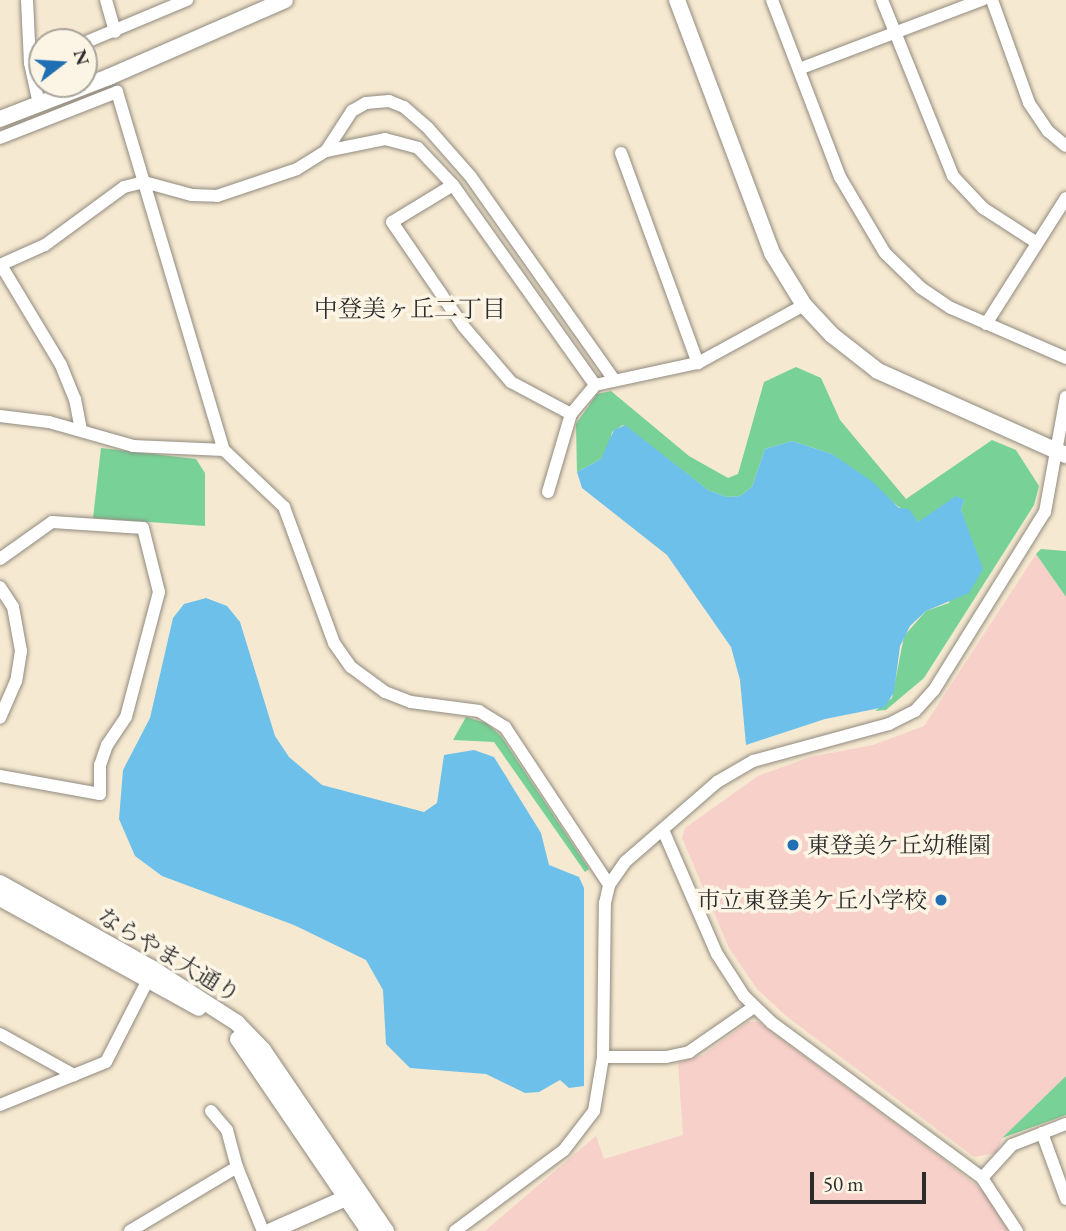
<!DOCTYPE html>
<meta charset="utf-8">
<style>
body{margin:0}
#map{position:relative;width:1066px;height:1231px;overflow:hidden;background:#f6e9d1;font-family:"EB Garamond","Noto Serif JP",serif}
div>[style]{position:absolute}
.built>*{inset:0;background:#f7d0ca}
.green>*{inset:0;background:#78d298}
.water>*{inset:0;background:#6cc0e9}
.roads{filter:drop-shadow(0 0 2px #908a7e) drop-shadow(0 0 2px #908a7e)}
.minor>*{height:12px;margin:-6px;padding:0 6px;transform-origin:6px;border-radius:6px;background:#fff}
.tertiary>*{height:16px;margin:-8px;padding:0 8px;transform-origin:8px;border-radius:8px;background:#fff}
.dots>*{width:19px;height:19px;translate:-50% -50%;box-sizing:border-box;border:4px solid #fcf5e5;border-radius:50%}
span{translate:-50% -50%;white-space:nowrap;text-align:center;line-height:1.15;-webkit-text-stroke:7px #fcf5e5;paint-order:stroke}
.poi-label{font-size:23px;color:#2b2b2b}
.left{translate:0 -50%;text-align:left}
.right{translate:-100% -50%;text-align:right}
.street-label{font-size:23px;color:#2b2b2b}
.neighbourhood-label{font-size:24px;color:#2b2b2b}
.north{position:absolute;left:28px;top:28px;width:70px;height:70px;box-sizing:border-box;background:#fcf5e5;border:2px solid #a8a49b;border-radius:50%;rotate:73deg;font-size:19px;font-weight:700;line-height:28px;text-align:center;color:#2b2b2b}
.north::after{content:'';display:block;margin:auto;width:24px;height:32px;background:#1f6fb2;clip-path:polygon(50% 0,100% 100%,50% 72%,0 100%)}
.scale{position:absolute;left:810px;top:1172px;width:116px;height:32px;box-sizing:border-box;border:4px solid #2b2b2b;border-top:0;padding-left:9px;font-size:21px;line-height:24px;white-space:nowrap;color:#2b2b2b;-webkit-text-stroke:5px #fcf5e5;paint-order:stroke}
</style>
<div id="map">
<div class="built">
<i style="clip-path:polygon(1036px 554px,1066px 597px,1066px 1076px,1002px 1138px,997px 1153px,974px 1157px,786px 1016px,757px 989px,729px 948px,682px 838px,685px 828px,758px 776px,810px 757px,873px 745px,924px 726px)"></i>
<i style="clip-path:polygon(748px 1022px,758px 1022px,944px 1160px,984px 1192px,1008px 1231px,485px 1231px,596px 1136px,604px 1159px,683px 1135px,678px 1063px,703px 1055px)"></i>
</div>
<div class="green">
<i style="clip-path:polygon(796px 367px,821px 378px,840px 420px,906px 499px,992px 440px,1016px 450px,1039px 486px,1034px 505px,924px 678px,886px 710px,875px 711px,892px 698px,904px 636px,926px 611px,949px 603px,968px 533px,961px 510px,964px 500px,918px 522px,832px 454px,792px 441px,765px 449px,752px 487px,740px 496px,727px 497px,708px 490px,623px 425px,612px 432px,609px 450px,601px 459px,577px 472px,576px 424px,597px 394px,611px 391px,689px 456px,728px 478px,738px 474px,764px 382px)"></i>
<i style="clip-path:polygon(101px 448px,196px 459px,205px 473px,205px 526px,93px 518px)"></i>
<i style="clip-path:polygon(1041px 549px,1066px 551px,1066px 597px,1036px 554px)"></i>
<i style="clip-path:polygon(466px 717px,486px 723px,501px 736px,589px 869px,585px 872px,494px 742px,453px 740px)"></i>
<i style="clip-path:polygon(1066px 1076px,1066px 1115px,1002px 1138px)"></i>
</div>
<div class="water">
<i style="clip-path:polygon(625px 425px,708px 490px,727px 497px,740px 496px,752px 487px,765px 449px,792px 441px,832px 454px,873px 482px,899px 508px,909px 509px,918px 522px,956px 496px,964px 500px,961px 510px,983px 569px,969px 593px,926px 611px,910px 626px,900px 646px,894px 692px,885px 707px,825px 719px,746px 745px,740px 680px,731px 647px,667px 555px,582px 488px,577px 472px,601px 459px,614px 430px)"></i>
<i style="clip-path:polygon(206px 598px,227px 606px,240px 622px,275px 736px,289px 757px,322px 785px,424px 812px,437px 803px,444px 755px,474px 750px,494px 757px,541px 833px,549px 865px,579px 877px,584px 888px,584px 1086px,569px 1088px,560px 1080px,539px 1092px,525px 1093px,486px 1074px,410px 1068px,386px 1044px,383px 990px,366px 960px,294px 925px,162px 876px,135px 856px,119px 819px,123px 770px,150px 718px,173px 618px,184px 604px)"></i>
</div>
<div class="roads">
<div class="minor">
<i style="left:27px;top:0;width:63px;rotate:87.3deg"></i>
<i style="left:30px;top:63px;width:42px;rotate:77.6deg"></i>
<i style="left:106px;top:0;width:33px;rotate:74deg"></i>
<i style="left:772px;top:0;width:190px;rotate:69deg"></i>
<i style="left:840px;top:177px;width:88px;rotate:59.4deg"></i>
<i style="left:885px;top:253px;width:50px;rotate:44.2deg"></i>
<i style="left:921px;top:288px;width:36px;rotate:34deg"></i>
<i style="left:951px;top:308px;width:125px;rotate:23.5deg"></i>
<i style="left:882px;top:0;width:190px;rotate:68deg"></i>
<i style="left:953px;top:176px;width:44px;rotate:46.8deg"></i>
<i style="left:983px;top:208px;width:64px;rotate:32.9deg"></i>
<i style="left:992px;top:0;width:109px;rotate:70.2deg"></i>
<i style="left:1029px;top:103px;width:34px;rotate:56deg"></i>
<i style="left:1048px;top:131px;width:23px;rotate:40deg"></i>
<i style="left:84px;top:43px;width:112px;rotate:-22.7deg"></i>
<i style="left:799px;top:69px;width:196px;rotate:-20.7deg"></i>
<i style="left:0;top:138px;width:126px;rotate:-21.5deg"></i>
<i style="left:117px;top:92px;width:374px;rotate:73.4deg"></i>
<i style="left:224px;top:450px;width:83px;rotate:43.5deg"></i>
<i style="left:284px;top:507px;width:145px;rotate:69.8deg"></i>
<i style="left:334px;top:643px;width:29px;rotate:55deg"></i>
<i style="left:351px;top:667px;width:42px;rotate:36.3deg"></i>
<i style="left:385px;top:692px;width:28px;rotate:21deg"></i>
<i style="left:411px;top:702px;width:69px;rotate:7.5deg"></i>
<i style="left:479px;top:711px;width:31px;rotate:32deg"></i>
<i style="left:505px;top:727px;width:189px;rotate:56.6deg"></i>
<i style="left:326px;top:151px;width:60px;rotate:-11.5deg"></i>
<i style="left:385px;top:139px;width:34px;rotate:15deg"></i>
<i style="left:418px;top:148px;width:51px;rotate:46.6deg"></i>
<i style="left:453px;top:185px;width:245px;rotate:54.6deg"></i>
<i style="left:621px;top:153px;width:224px;rotate:69.9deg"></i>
<i style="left:453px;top:185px;width:71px;rotate:148.8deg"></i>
<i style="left:392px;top:222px;width:127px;rotate:55.6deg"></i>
<i style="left:464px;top:327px;width:72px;rotate:49.5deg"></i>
<i style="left:511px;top:382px;width:68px;rotate:28.1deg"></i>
<i style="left:0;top:265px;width:49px;rotate:-24deg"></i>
<i style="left:45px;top:245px;width:98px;rotate:-36.3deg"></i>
<i style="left:124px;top:187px;width:21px;rotate:-14deg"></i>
<i style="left:144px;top:182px;width:50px;rotate:15.2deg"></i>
<i style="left:192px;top:195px;width:25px;rotate:2deg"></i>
<i style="left:217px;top:196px;width:84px;rotate:-18.6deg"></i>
<i style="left:297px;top:169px;width:34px;rotate:-32deg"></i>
<i style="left:326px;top:151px;width:48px;rotate:-57deg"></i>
<i style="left:352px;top:111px;width:16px;rotate:-30deg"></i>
<i style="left:366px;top:103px;width:23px;rotate:-5deg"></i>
<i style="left:389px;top:101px;width:16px;rotate:22deg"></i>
<i style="left:404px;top:107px;width:32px;rotate:41deg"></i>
<i style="left:428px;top:128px;width:65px;rotate:48.7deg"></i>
<i style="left:471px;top:177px;width:246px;rotate:54.8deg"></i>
<i style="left:1px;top:265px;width:117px;rotate:59deg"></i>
<i style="left:61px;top:365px;width:37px;rotate:68deg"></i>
<i style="left:75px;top:399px;width:32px;rotate:79deg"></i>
<i style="left:986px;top:324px;width:149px;rotate:-57.6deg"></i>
<i style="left:0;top:416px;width:49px;rotate:7deg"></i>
<i style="left:49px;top:422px;width:87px;rotate:15.9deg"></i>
<i style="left:133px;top:446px;width:91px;rotate:2.5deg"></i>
<i style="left:548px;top:492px;width:81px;rotate:-73.6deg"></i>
<i style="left:571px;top:414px;width:38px;rotate:-50deg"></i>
<i style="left:595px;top:385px;width:105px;rotate:-12.1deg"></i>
<i style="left:698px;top:363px;width:121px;rotate:-28.7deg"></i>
<i style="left:0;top:559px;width:64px;rotate:-35.4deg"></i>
<i style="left:52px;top:522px;width:91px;rotate:3.8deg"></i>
<i style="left:143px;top:528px;width:66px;rotate:76deg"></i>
<i style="left:159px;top:592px;width:129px;rotate:104.8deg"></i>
<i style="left:126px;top:717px;width:34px;rotate:124deg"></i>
<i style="left:107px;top:745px;width:21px;rotate:109deg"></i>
<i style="left:100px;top:765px;width:29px;rotate:90deg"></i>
<i style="left:100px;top:794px;width:102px;rotate:-169.8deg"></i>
<i style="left:0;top:587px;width:24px;rotate:57deg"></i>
<i style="left:13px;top:607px;width:45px;rotate:79.7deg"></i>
<i style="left:21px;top:651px;width:30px;rotate:99deg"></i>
<i style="left:16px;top:681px;width:40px;rotate:113.4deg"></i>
<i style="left:663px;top:830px;width:135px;rotate:66.5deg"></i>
<i style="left:717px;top:954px;width:50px;rotate:57.3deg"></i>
<i style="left:744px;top:996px;width:39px;rotate:44deg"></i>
<i style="left:772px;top:1023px;width:261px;rotate:36.4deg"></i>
<i style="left:982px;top:1178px;width:64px;rotate:56.6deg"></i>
<i style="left:0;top:1034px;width:85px;rotate:29deg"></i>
<i style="left:603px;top:1057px;width:63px"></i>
<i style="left:666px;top:1057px;width:24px;rotate:-12deg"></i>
<i style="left:689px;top:1052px;width:79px;rotate:-34.7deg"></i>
<i style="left:0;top:1105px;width:114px;rotate:-22.1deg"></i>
<i style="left:106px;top:1062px;width:101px;rotate:-62.9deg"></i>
<i style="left:211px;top:1111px;width:25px;rotate:50deg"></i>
<i style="left:227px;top:1130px;width:38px;rotate:75deg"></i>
<i style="left:1042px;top:1133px;width:70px;rotate:70deg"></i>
<i style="left:982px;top:1178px;width:45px;rotate:-47.7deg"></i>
<i style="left:1012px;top:1145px;width:58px;rotate:-21.3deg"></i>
<i style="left:130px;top:1231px;width:125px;rotate:-30.9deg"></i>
<i style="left:237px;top:1167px;width:69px;rotate:67.9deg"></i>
<i style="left:455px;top:1231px;width:136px;rotate:-36.6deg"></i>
<i style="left:564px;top:1150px;width:49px;rotate:-52.4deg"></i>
<i style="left:594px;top:1111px;width:55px;rotate:-80.5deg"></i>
<i style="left:603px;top:1057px;width:154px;rotate:-89.3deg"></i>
<i style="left:605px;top:903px;width:18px;rotate:-77deg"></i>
<i style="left:609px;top:885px;width:28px;rotate:-55deg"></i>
<i style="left:625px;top:862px;width:122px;rotate:-41deg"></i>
<i style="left:717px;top:782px;width:42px;rotate:-30.3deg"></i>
<i style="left:753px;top:761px;width:141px;rotate:-15.2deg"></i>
<i style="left:889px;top:724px;width:29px;rotate:-27deg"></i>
<i style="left:915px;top:711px;width:28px;rotate:-48deg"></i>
<i style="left:934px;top:690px;width:210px;rotate:-58.1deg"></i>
<i style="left:1045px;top:512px;width:117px;rotate:-79.7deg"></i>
</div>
<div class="tertiary">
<i style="left:677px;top:0;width:270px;rotate:69.4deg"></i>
<i style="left:772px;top:253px;width:61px;rotate:58.4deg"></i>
<i style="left:804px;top:305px;width:41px;rotate:47deg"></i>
<i style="left:832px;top:335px;width:58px;rotate:38deg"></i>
<i style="left:878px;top:371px;width:206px;rotate:24.1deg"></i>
<i style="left:0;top:119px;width:117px;rotate:-21.1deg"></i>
<i style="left:109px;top:77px;width:192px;rotate:-23.6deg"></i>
<i style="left:0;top:883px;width:176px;rotate:29.3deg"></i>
<i style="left:153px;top:969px;width:100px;rotate:32.7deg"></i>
<i style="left:237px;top:1023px;width:37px;rotate:46deg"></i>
<i style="left:263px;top:1050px;width:219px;rotate:55.8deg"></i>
<i style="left:0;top:898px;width:227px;rotate:28.9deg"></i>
<i style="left:238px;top:1039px;width:232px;rotate:55.7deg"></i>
<i style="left:271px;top:1231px;width:92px;rotate:-23.8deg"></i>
</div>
</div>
<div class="dots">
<i style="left:793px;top:845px;background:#1f6fb2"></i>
<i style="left:941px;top:900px;background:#1f6fb2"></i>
</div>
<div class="poi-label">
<span class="left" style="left:807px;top:845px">東登美ケ丘幼稚園</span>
<span class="right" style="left:927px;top:900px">市立東登美ケ丘小学校</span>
</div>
<div class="street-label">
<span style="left:169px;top:955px;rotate:31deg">ならやま大通り</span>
</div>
<div class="neighbourhood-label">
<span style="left:410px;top:309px">中登美ヶ丘二丁目</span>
</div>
<div class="north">N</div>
<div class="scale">50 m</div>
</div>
